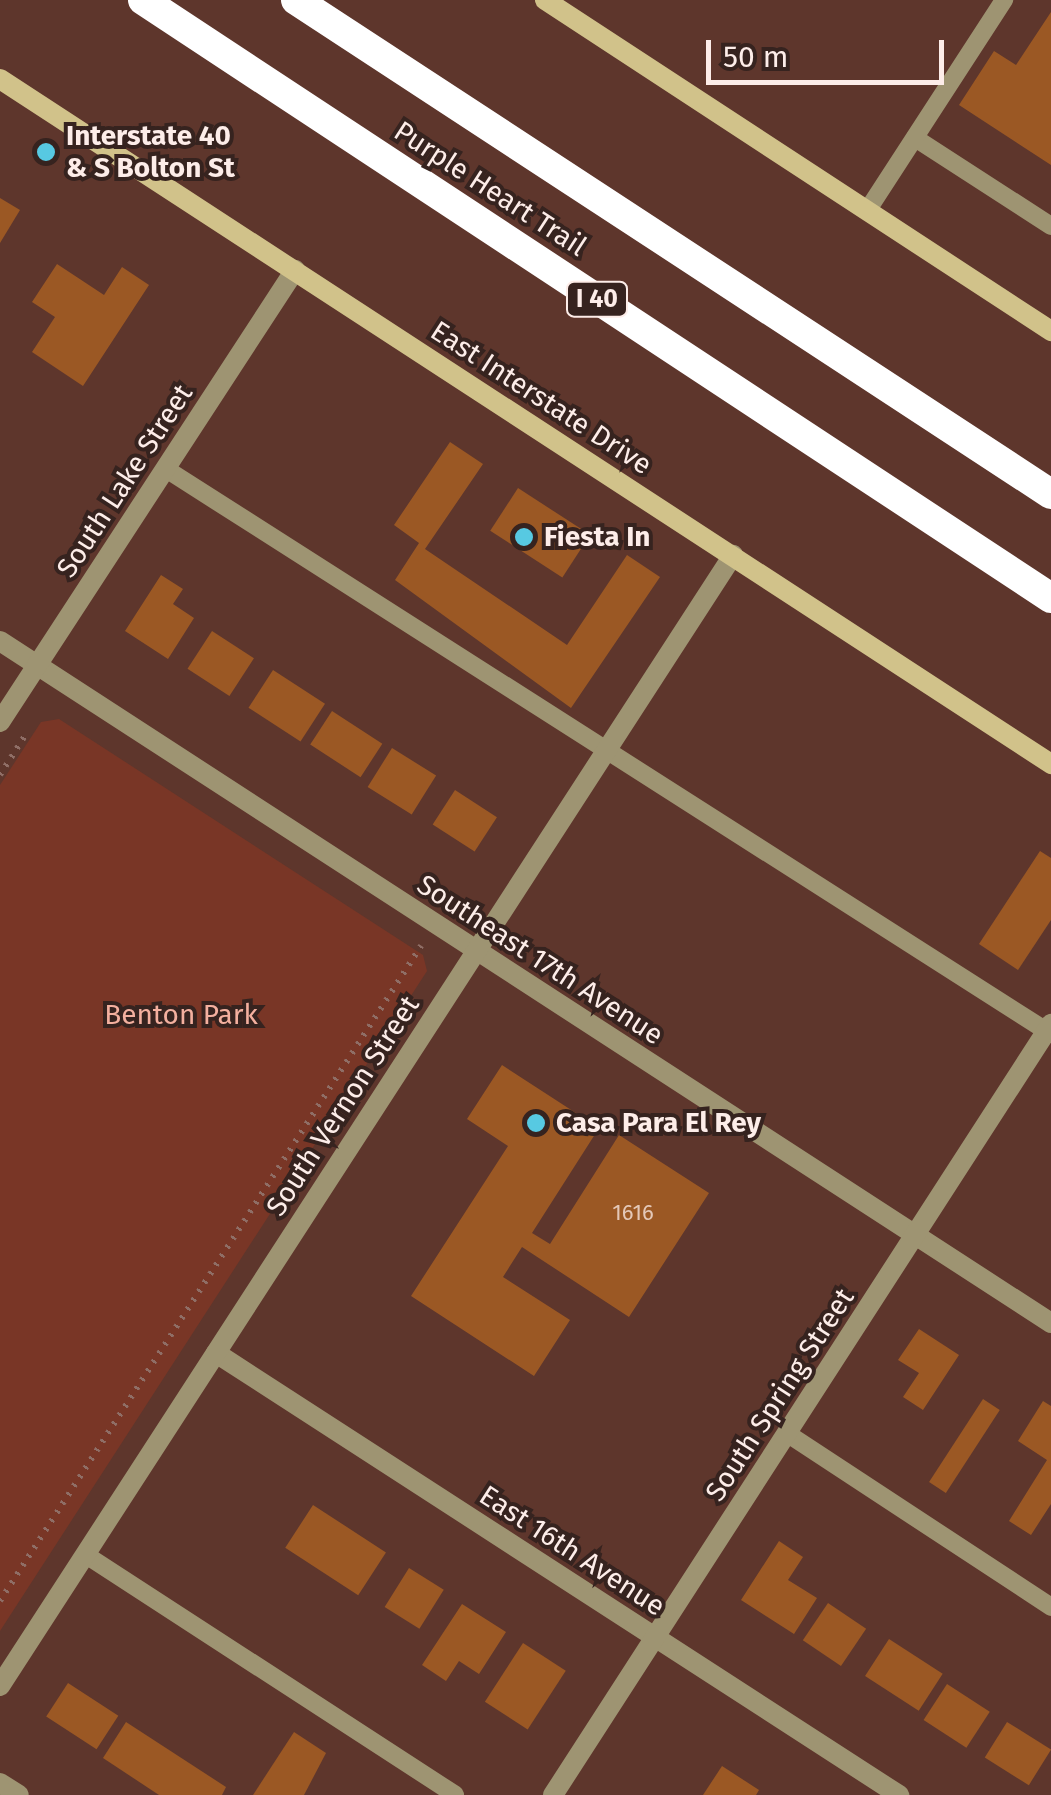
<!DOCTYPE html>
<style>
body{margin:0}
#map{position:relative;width:1051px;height:1795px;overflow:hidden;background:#5e362c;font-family:"Fira Sans",sans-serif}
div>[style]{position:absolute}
.green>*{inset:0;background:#793626}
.building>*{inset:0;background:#9b5824;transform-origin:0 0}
.path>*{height:6px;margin-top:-3px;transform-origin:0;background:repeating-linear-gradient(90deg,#8f6e66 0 2.5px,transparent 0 10.5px)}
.lane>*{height:18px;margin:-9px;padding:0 9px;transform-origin:9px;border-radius:9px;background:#9e9472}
.street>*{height:20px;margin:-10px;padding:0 10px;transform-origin:10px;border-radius:10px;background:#9e9472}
.secondary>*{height:20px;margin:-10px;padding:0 10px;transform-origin:10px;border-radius:10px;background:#d1c28a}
.highway>*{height:30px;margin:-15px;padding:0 15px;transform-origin:15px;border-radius:15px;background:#fff}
.dots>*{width:28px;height:28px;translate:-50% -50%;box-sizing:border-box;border:5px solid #36231f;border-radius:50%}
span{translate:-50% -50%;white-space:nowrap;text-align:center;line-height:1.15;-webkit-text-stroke:8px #36231f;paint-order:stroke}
.number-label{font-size:22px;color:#e4c8b8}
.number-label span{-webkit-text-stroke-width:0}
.shield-label span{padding:2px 8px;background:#36231f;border:2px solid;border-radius:8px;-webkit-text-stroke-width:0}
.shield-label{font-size:25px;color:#fdede9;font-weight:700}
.poi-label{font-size:28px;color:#fdede9;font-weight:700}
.left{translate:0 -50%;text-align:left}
.street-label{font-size:28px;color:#fdede9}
.park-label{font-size:28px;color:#f4b09f}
.scale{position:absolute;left:706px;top:40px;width:238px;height:45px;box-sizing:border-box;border:5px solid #fdede9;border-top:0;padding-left:12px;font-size:30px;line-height:35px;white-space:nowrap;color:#fdede9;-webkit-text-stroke:8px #36231f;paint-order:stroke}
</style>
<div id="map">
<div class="green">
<i style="clip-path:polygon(59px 719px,423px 955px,427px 971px,0 1631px,0 785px,41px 722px)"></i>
</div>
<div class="building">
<i style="clip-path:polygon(1051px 12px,1051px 165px,959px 105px,994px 51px,1016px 65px)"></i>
<i style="clip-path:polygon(0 198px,20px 210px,0 243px)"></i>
<i style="clip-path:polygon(57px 264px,104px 295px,122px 267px,149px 285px,83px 386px,32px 352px,55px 317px,32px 302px)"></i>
<i style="clip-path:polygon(450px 442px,483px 464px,425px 549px,567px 645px,627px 555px,660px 577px,571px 708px,395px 580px,419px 543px,394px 525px)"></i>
<i style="left:518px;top:488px;width:86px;height:51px;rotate:33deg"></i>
<i style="clip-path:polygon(161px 575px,183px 589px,173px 604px,194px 618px,168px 659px,125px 631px)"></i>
<i style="left:212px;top:631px;width:50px;height:45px;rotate:33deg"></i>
<i style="left:273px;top:670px;width:62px;height:45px;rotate:33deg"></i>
<i style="left:332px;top:711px;width:60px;height:40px;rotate:33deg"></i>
<i style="left:392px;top:748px;width:52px;height:46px;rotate:32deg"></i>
<i style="left:455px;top:790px;width:50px;height:41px;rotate:33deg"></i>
<i style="clip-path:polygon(1040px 851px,1051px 858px,1051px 920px,1018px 970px,979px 944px)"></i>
<i style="clip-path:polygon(502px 1065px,599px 1128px,532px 1233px,550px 1244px,619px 1135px,709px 1193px,629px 1317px,522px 1247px,503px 1277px,570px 1320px,534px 1376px,411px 1296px,508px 1146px,467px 1119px)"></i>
<i style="clip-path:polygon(919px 1329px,959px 1355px,923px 1410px,903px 1397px,919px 1373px,898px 1360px)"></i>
<i style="left:983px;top:1399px;width:20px;height:99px;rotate:33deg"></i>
<i style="clip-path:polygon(1043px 1401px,1051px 1406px,1051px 1504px,1031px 1535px,1009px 1521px,1047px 1460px,1018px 1441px)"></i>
<i style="left:313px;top:1505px;width:87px;height:51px;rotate:33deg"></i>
<i style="clip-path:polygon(779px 1541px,803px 1557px,788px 1580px,817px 1598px,794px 1634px,741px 1600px)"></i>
<i style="left:409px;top:1568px;width:41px;height:46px;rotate:32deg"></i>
<i style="left:828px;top:1603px;width:46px;height:45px;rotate:34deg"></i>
<i style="clip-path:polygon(462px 1604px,506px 1632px,479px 1674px,459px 1661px,446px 1681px,422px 1665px)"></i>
<i style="left:889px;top:1639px;width:64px;height:44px;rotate:33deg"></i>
<i style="left:523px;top:1643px;width:51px;height:70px;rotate:33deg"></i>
<i style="left:68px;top:1683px;width:60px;height:40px;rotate:33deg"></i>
<i style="left:947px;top:1684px;width:51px;height:43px;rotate:33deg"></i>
<i style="clip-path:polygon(126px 1722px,226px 1787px,222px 1795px,159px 1795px,103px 1758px)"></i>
<i style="left:1007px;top:1722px;width:52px;height:42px;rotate:32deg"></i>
<i style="clip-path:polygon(294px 1732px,326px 1753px,304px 1795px,253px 1795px)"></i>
<i style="clip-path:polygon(722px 1766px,759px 1790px,756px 1795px,703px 1795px)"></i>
</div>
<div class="path">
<i style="left:0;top:775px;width:49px;rotate:-57.6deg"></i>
<i style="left:0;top:1601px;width:779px;rotate:-57.27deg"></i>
</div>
<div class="lane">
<i style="left:915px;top:138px;width:162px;rotate:32.9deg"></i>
<i style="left:867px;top:211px;width:252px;rotate:-57deg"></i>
<i style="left:166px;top:469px;width:1050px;rotate:32.55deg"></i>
<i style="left:788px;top:1434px;width:315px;rotate:33.3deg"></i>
<i style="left:86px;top:1555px;width:440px;rotate:33deg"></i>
</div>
<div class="street">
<i style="left:0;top:641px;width:1253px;rotate:32.98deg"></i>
<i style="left:0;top:722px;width:540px;rotate:-56.87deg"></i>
<i style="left:216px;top:1353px;width:814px;rotate:32.91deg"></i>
<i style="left:0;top:1686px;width:1348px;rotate:-57.05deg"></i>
<i style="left:0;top:1783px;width:22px;rotate:32deg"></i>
<i style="left:553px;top:1795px;width:918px;rotate:-57.14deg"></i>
</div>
<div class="secondary">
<i style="left:545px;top:0;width:605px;rotate:33.19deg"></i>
<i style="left:0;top:79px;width:1255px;rotate:33.09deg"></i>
</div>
<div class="highway">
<i style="left:143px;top:0;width:1087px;rotate:33.37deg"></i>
<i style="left:296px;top:0;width:902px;rotate:33.2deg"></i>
</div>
<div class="dots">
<i style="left:46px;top:152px;background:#57c9e2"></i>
<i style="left:524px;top:537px;background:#57c9e2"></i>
<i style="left:536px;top:1123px;background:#57c9e2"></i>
</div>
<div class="number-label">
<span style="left:633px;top:1213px">1616</span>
</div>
<div class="shield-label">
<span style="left:597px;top:299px">I 40</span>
</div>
<div class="poi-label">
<span class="left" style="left:66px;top:152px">Interstate 40<br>&amp; S Bolton St</span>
<span class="left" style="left:544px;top:537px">Fiesta In</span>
<span class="left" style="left:556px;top:1123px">Casa Para El Rey</span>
</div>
<div class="street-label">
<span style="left:490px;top:189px;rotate:33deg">Purple Heart Trail</span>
<span style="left:541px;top:398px;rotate:33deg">East Interstate Drive</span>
<span style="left:125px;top:481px;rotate:-57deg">South Lake Street</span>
<span style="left:540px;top:960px;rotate:33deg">Southeast 17th Avenue</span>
<span style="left:343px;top:1106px;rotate:-57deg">South Vernon Street</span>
<span style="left:780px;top:1395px;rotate:-57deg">South Spring Street</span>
<span style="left:572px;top:1551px;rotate:33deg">East 16th Avenue</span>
</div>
<div class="park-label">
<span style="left:181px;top:1015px">Benton Park</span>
</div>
<div class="scale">50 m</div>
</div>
